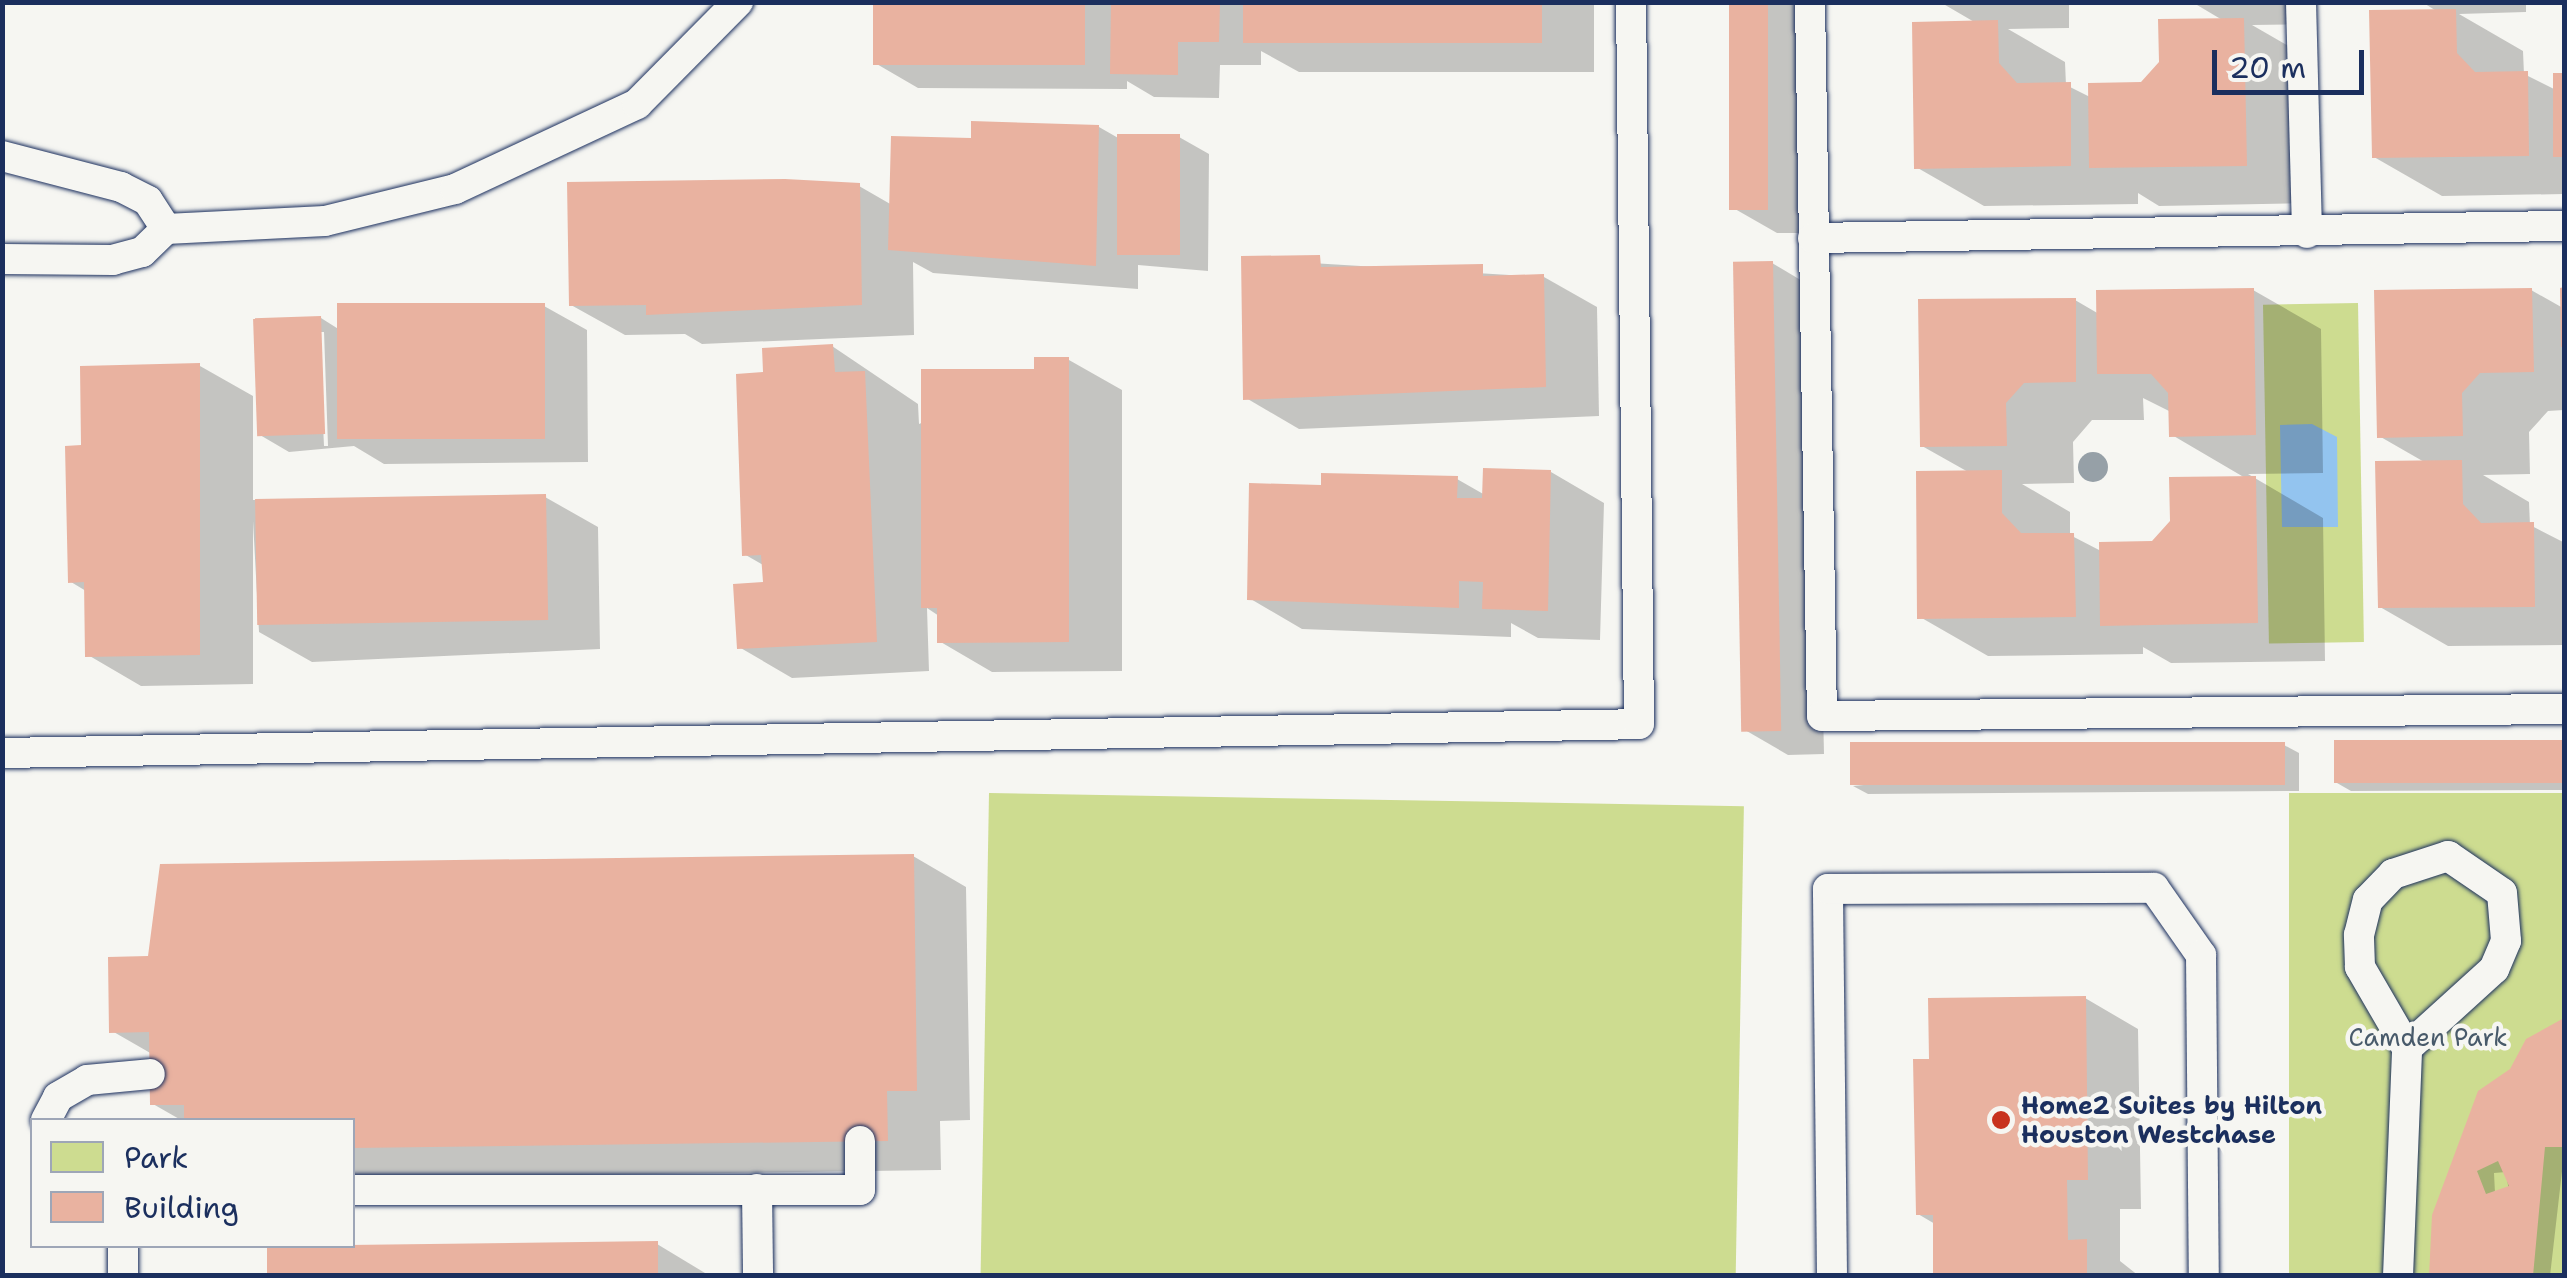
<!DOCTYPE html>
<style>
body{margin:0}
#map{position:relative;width:2567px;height:1278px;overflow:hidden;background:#f6f6f2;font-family:"Shantell Sans",sans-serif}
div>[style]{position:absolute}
.green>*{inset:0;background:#cddc90;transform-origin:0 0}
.water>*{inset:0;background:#93c4ef}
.shadow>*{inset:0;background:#0003}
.building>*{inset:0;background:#e9b2a0;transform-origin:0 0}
.roads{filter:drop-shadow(0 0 2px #1b2f5e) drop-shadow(0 0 2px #1b2f5e)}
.service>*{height:30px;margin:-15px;padding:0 15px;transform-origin:15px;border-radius:15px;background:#f6f6f2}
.trees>*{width:30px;height:30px;margin:-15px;border-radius:50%;background:#96a0a7}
.dots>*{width:28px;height:28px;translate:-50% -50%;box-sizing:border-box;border:5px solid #f6f6f2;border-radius:50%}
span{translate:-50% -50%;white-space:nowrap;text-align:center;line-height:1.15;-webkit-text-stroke:9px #f6f6f2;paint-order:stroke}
.park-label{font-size:25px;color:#485a6a}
.poi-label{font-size:25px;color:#1b2f5e;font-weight:700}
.left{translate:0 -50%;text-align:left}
.frame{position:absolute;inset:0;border:5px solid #1b2f5e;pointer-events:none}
.legend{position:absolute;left:30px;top:1118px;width:325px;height:130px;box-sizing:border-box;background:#f6f6f2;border:2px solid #9ea6b7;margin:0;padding:12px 18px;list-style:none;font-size:30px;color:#1b2f5e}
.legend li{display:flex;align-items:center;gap:20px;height:50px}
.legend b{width:50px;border:2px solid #9ea6b7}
.scale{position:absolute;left:2212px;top:50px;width:152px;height:45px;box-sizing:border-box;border:5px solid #1b2f5e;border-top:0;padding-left:12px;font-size:30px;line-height:35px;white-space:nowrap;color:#1b2f5e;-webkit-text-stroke:8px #f6f6f2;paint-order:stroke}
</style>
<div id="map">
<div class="green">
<i style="left:2358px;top:303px;width:339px;height:95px;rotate:89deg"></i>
<i style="left:989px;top:793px;width:755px;height:482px;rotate:1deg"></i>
<i style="left:2564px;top:793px;width:482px;height:275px;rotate:90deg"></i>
</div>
<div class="water">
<i style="clip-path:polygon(2312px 424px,2337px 437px,2338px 527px,2282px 527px,2280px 425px)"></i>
</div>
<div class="shadow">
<i style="clip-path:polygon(876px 2px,1594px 2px,1594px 72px,1299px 72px,1261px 51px,1261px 65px,1220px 65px,1219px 98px,1154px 97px,1127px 81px,1127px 89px,918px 88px,875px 63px)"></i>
<i style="clip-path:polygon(1731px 2px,1810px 2px,1814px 233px,1777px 233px,1735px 209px)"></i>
<i style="clip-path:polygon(1940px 2px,2069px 2px,2069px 28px,2008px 29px,2065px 62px,2066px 85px,2090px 97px,2142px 85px,2224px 21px,2192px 2px,2315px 2px,2315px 24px,2252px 25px,2311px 59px,2314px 203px,2159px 206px,2138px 193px,2138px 204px,1984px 206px,1916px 167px,1976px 23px)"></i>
<i style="clip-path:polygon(2422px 2px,2526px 2px,2526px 12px,2459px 14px,2523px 51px,2524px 74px,2556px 90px,2556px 75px,2564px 75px,2564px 194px,2442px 196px,2374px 157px,2438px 12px)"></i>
<i style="clip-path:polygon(1099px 127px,1120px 139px,1179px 137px,1209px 154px,1208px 271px,1138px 265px,1138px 289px,933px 273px,913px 262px,914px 335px,702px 344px,685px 334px,625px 335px,571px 305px,859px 186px,892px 205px,973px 141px)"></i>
<i style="clip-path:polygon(1243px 259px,1544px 277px,1597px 307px,1599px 416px,1299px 429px,1246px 398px)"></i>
<i style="clip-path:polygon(1772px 263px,1814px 288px,1824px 754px,1788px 755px,1745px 730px)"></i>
<i style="clip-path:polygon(evenodd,2253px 290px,2321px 329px,2323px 473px,2248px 474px,2323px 518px,2325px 661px,2171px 663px,2143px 647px,2143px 654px,1988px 656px,1920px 617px,1970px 473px,1922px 446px,2075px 300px,2099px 314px,2253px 290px,2143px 398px,2171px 412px,2172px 435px,2247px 479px,2153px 543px,2101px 551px,2070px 535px,2070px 512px,2022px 484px,2074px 483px,2073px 442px,2092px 420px,2144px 420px,2143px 398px)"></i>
<i style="clip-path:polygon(2531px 290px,2563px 308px,2564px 290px,2564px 410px,2548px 411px,2529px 432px,2530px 474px,2483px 475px,2529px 502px,2530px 525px,2563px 542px,2564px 528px,2564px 645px,2448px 646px,2380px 607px,2426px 463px,2379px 436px)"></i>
<i style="clip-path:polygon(evenodd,544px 306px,587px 330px,588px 462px,384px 464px,354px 446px,289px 452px,260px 435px,321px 318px,340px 330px,544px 306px,319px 332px,324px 332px,328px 446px,324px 446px,319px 332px)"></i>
<i style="clip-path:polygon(832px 346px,918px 404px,919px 424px,1069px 360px,1122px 390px,1122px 671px,992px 672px,939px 641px,939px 616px,927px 608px,929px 671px,792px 678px,739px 647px,766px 585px,765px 566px,744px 554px,766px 375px)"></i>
<i style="clip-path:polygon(200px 366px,253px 396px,253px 500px,545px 497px,598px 527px,600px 649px,312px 662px,259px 632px,253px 521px,253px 684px,141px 686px,88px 655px,86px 591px,71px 582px,84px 447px)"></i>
<i style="clip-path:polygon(1551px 472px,1604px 503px,1600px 640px,1538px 638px,1511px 623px,1511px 637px,1302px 629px,1249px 598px,1323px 488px,1457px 479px,1485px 495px)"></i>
<i style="clip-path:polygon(2564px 742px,2564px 790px,2351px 791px,2337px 783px,2337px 744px)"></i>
<i style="clip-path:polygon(2284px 745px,2299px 753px,2299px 791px,1868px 794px,1853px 786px)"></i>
<i style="clip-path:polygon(913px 856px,966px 887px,970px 1120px,940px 1121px,941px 1170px,352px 1178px,352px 1120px,181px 1120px,153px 1104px,152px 1054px,112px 1031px,151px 959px)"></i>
<i style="clip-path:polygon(2085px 998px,2138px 1029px,2141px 1209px,2120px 1209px,2120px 1261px,2139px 1276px,1936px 1276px,1935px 1224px,1918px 1214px,1932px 1062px)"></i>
<i style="clip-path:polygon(evenodd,2564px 1021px,2564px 1154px,2550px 1276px,2432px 1276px,2512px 1071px,2528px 1040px,2564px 1021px,2506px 1172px,2509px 1192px,2495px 1193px,2494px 1173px,2506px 1172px)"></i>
<i style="clip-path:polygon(657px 1244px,710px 1276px,269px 1276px)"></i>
</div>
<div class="building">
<i style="left:873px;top:2px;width:212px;height:63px"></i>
<i style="clip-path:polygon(1111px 2px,1220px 2px,1219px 42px,1178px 42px,1178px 75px,1110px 74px)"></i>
<i style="left:1243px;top:2px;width:299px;height:41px"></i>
<i style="left:1729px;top:2px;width:39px;height:208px"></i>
<i style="clip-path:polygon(2456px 9px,2457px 53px,2475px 72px,2528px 71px,2529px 156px,2372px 158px,2369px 10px)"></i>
<i style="clip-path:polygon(2244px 18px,2247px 166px,2089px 168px,2088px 83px,2141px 82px,2159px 62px,2158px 19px)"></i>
<i style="clip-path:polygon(1998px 20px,1999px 63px,2017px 83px,2071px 82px,2071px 166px,1914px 169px,1912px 22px)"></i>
<i style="left:2553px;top:73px;width:11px;height:84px"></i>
<i style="clip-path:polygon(971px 121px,1099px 125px,1096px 266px,888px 250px,891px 136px,971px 138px)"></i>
<i style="left:1117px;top:134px;width:63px;height:121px"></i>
<i style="clip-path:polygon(785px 179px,860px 183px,862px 305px,646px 315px,646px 305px,569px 306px,567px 182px)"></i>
<i style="clip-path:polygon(1320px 255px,1321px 267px,1483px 264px,1483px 276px,1544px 274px,1546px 387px,1243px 400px,1241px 256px)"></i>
<i style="left:1773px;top:261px;width:470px;height:40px;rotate:89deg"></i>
<i style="clip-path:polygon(2564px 287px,2564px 347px,2561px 347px,2560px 288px)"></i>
<i style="clip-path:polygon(2254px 288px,2256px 435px,2169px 437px,2168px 393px,2151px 374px,2097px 374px,2096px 290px)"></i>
<i style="clip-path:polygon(2532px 288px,2534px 372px,2480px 373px,2462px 393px,2463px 436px,2377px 438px,2374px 290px)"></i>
<i style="clip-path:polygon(2076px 298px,2076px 382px,2024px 383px,2006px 403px,2007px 446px,1920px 447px,1918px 299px)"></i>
<i style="left:545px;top:303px;width:136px;height:208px;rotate:90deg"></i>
<i style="left:321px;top:316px;width:118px;height:68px;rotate:88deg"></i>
<i style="clip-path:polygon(833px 344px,835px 372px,865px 371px,877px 642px,737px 649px,733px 584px,763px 582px,761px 555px,742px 556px,736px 374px,763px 372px,762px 348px)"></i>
<i style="clip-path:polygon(1034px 357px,1069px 357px,1069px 642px,937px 643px,937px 608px,921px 608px,921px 369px,1034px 369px)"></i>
<i style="clip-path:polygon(200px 363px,200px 655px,85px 657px,84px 582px,68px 583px,65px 446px,81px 445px,80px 366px)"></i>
<i style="clip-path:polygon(2462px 460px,2463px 504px,2481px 523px,2534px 522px,2535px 607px,2378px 608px,2375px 461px)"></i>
<i style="clip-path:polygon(1483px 468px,1551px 470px,1548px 611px,1482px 609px,1483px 582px,1459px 581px,1459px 608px,1247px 600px,1249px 483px,1321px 485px,1321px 473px,1458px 476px,1457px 498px,1482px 498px)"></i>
<i style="clip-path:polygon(2002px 470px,2002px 513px,2021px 533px,2074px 533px,2076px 617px,1917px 619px,1916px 471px)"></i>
<i style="clip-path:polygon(2256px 476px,2258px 623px,2100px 626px,2099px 542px,2152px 541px,2170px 521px,2169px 477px)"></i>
<i style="left:546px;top:494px;width:126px;height:291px;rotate:89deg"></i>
<i style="left:2564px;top:740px;width:43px;height:230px;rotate:90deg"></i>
<i style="left:2285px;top:742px;width:43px;height:435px;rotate:90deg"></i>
<i style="clip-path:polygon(914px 854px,917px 1091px,887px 1091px,888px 1141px,352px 1148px,352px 1120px,184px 1120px,184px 1105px,150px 1105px,149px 1032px,109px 1033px,108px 957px,148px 956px,160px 864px)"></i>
<i style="clip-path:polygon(2086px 996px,2088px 1180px,2067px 1180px,2068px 1240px,2087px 1239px,2087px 1276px,1933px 1276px,1933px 1215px,1916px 1215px,1913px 1059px,1929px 1059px,1928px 998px)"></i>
<i style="clip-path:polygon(evenodd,2564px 1018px,2564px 1147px,2545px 1147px,2533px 1276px,2429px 1276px,2432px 1215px,2478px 1091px,2510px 1069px,2526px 1039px,2564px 1018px,2498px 1161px,2509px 1186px,2486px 1194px,2477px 1171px,2498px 1161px)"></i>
<i style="clip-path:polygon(658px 1241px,658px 1276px,267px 1276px,267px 1246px)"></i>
</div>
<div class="roads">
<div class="service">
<i style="left:1810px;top:2px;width:714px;rotate:89.04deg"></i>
<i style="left:1822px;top:716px;width:742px;rotate:-0.54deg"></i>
<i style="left:2301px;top:2px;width:231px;rotate:88.5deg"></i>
<i style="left:2px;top:156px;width:123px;rotate:14.6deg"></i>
<i style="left:121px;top:187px;width:30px;rotate:27deg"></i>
<i style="left:148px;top:201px;width:33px;rotate:57deg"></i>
<i style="left:166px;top:229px;width:33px;rotate:136deg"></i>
<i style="left:142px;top:252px;width:30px;rotate:165deg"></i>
<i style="left:113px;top:260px;width:111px;rotate:-179.5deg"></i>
<i style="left:166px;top:229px;width:159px;rotate:-2.9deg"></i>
<i style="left:325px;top:221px;width:134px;rotate:-13.8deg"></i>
<i style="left:455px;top:189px;width:201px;rotate:-25deg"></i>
<i style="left:637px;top:104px;width:144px;rotate:-45.3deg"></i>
<i style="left:1813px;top:238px;width:751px;rotate:-0.92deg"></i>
<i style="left:2px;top:753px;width:1637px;rotate:-1.01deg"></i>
<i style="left:1639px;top:724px;width:722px;rotate:-90.63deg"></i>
<i style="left:46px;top:1120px;width:26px;rotate:-62deg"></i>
<i style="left:58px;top:1097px;width:34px;rotate:-30deg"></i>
<i style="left:87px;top:1080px;width:63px;rotate:-5.4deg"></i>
<i style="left:757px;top:1189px;width:87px;rotate:89.3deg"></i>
<i style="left:352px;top:1190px;width:508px"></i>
<i style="left:860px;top:1190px;width:49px;rotate:-90deg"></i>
<i style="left:123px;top:1246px;width:30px;rotate:90deg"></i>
<i style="left:1832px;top:1276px;width:387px;rotate:-90.6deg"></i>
<i style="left:1828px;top:889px;width:326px;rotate:-0.2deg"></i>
<i style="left:2154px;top:888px;width:82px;rotate:55deg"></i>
<i style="left:2201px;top:955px;width:321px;rotate:89.5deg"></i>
<i style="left:2398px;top:1276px;width:228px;rotate:-87.7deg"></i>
<i style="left:2407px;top:1048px;width:94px;rotate:-120.1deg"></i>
<i style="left:2360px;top:967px;width:32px;rotate:-92deg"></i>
<i style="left:2359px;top:935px;width:36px;rotate:-76deg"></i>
<i style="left:2368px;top:900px;width:36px;rotate:-46deg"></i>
<i style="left:2393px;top:874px;width:58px;rotate:-18.1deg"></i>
<i style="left:2448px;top:856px;width:65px;rotate:34.4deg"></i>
<i style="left:2502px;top:893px;width:48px;rotate:85.2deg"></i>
<i style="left:2506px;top:941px;width:30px;rotate:113deg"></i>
<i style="left:2494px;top:969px;width:118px;rotate:137.8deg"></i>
</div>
</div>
<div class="trees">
<i style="left:2093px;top:467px"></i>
</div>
<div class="dots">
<i style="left:2001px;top:1120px;background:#c8321e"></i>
</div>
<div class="park-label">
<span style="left:2428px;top:1037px">Camden Park</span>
</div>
<div class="poi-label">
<span class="left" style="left:2021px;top:1120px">Home2 Suites by Hilton<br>Houston Westchase</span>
</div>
<div class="frame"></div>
<ul class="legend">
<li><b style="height:28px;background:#cddc90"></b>Park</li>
<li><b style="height:28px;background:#e9b2a0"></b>Building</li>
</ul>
<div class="scale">20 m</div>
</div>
